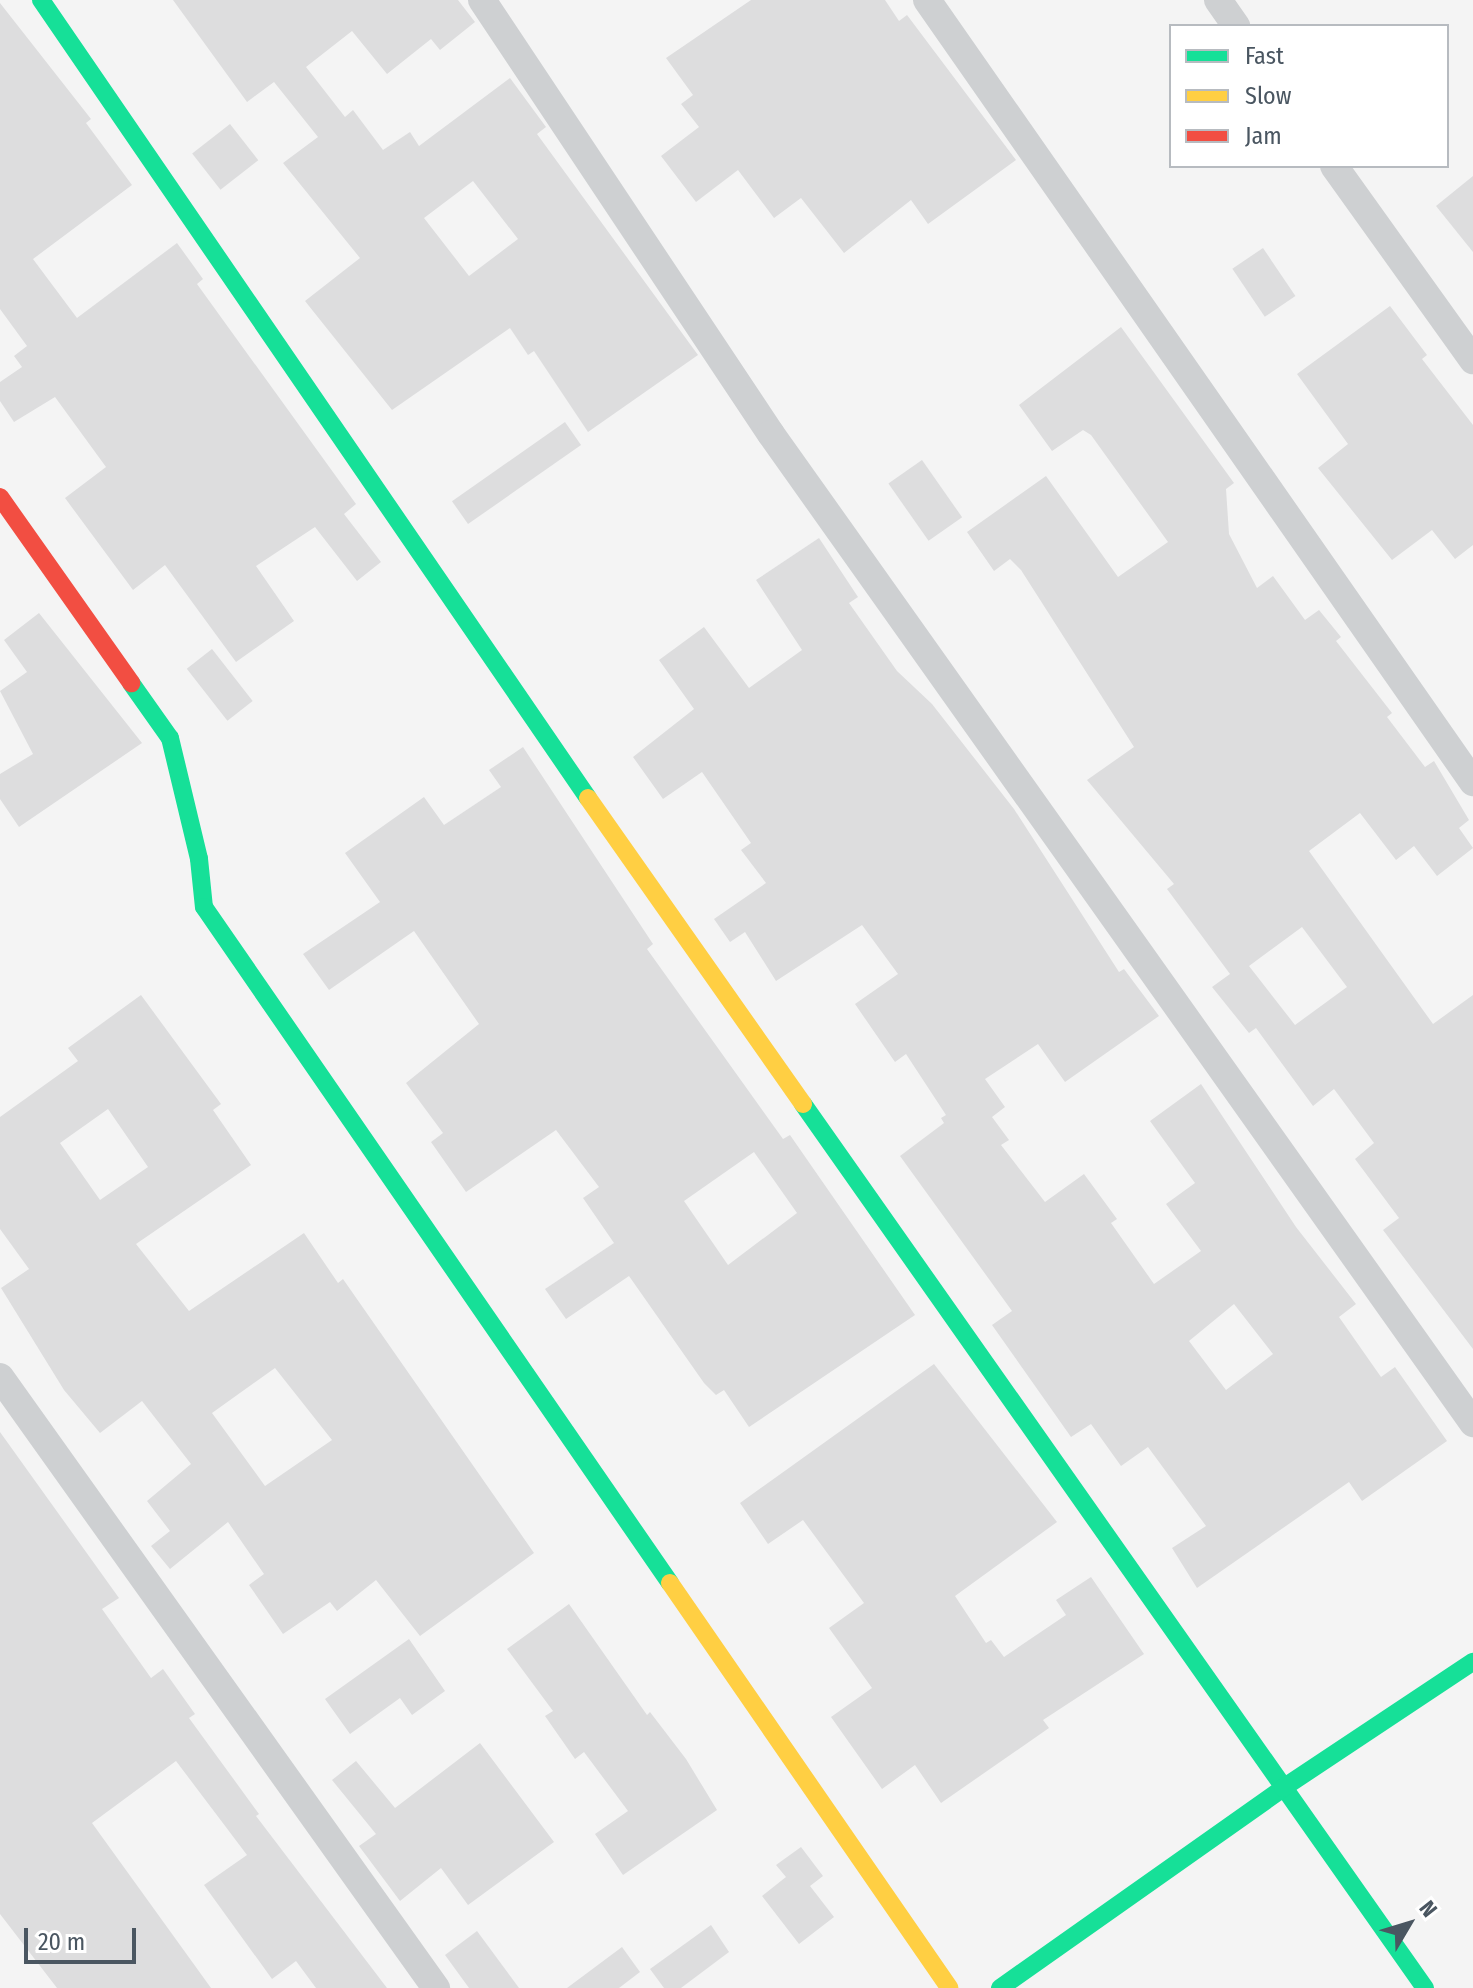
<!DOCTYPE html>
<style>
body{margin:0}
#map{position:relative;width:1473px;height:1988px;overflow:hidden;background:#f4f4f4;font-family:"Fira Sans Condensed",sans-serif}
div>[style]{position:absolute}
.building>*{inset:0;background:#ddddde;transform-origin:0 0}
.street>*{height:28px;margin:-14px;padding:0 14px;transform-origin:14px;border-radius:14px;background:#ced0d2}
.fast>*{height:18px;margin:-9px;padding:0 9px;transform-origin:9px;border-radius:9px;background:#16e098}
.slow>*{height:18px;margin:-9px;padding:0 9px;transform-origin:9px;border-radius:9px;background:#ffcf43}
.jam>*{height:18px;margin:-9px;padding:0 9px;transform-origin:9px;border-radius:9px;background:#f24e42}
span{translate:-50% -50%;white-space:nowrap;text-align:center;line-height:1.15;-webkit-text-stroke:6px #fff;paint-order:stroke}
.legend{position:absolute;left:1169px;top:24px;width:280px;height:144px;box-sizing:border-box;background:#fff;border:2px solid #b7bbc0;margin:0;padding:10px 14px;list-style:none;font-size:24px;color:#4a5661}
.legend li{display:flex;align-items:center;gap:16px;height:40px}
.legend b{width:40px;border:2px solid #b7bbc0}
.north{position:absolute;left:1369px;top:1884px;width:80px;height:80px;-webkit-text-stroke:6px #fff;paint-order:stroke;rotate:52deg;font-size:22px;font-weight:700;line-height:32px;text-align:center;color:#4a5661}
.north::after{content:'';display:block;margin:auto;width:28px;height:36px;background:#4a5661;clip-path:polygon(50% 0,100% 100%,50% 72%,0 100%)}
.scale{position:absolute;left:24px;top:1928px;width:112px;height:36px;box-sizing:border-box;border:4px solid #4a5661;border-top:0;padding-left:10px;font-size:24px;line-height:28px;white-space:nowrap;color:#4a5661;-webkit-text-stroke:6px #fff;paint-order:stroke}
</style>
<div id="map">
<div class="building">
<i style="clip-path:polygon(evenodd,173px 0,458px 0,475px 22px,440px 50px,431px 39px,387px 74px,352px 31px,306px 67px,345px 117px,353px 110px,383px 150px,410px 132px,419px 146px,510px 78px,546px 127px,537px 134px,698px 355px,588px 432px,534px 351px,528px 355px,510px 328px,392px 410px,305px 301px,360px 258px,283px 163px,318px 137px,274px 82px,247px 102px,173px 0,473px 181px,518px 239px,469px 276px,424px 218px,473px 181px)"></i>
<i style="clip-path:polygon(751px 0,885px 0,899px 21px,907px 15px,1016px 160px,928px 224px,911px 200px,844px 253px,801px 198px,774px 218px,738px 170px,696px 202px,661px 156px,699px 127px,681px 104px,693px 95px,666px 58px)"></i>
<i style="clip-path:polygon(0 3px,91px 119px,86px 123px,132px 185px,33px 259px,77px 318px,177px 243px,203px 279px,197px 284px,356px 504px,344px 514px,381px 562px,357px 581px,315px 527px,256px 566px,294px 621px,236px 662px,165px 565px,133px 590px,65px 498px,106px 467px,55px 397px,14px 422px,0 401px,0 382px,22px 367px,14px 356px,27px 346px,0 309px)"></i>
<i style="left:230px;top:124px;width:46px;height:48px;rotate:52deg"></i>
<i style="clip-path:polygon(1473px 176px,1473px 252px,1436px 206px)"></i>
<i style="left:1263px;top:248px;width:58px;height:37px;rotate:56deg"></i>
<i style="clip-path:polygon(1390px 306px,1427px 355px,1422px 359px,1473px 425px,1473px 545px,1455px 559px,1432px 530px,1392px 560px,1318px 468px,1348px 444px,1297px 374px)"></i>
<i style="clip-path:polygon(evenodd,1121px 327px,1234px 483px,1226px 489px,1229px 534px,1257px 588px,1273px 576px,1305px 620px,1319px 610px,1341px 637px,1336px 641px,1392px 713px,1387px 717px,1425px 767px,1434px 761px,1469px 820px,1459px 828px,1473px 848px,1437px 876px,1414px 846px,1396px 860px,1360px 813px,1309px 851px,1433px 1024px,1473px 995px,1473px 1349px,1383px 1230px,1399px 1218px,1355px 1159px,1374px 1143px,1334px 1089px,1313px 1106px,1256px 1028px,1249px 1033px,1212px 987px,1230px 974px,1167px 889px,1174px 884px,1087px 780px,1134px 747px,1021px 570px,1010px 559px,994px 571px,967px 532px,1046px 476px,1118px 577px,1168px 542px,1091px 435px,1083px 430px,1052px 451px,1019px 405px,1121px 327px,1302px 927px,1347px 987px,1295px 1025px,1249px 966px,1302px 927px)"></i>
<i style="left:565px;top:422px;width:28px;height:138px;rotate:55deg"></i>
<i style="left:922px;top:460px;width:70px;height:41px;rotate:55deg"></i>
<i style="clip-path:polygon(evenodd,819px 538px,858px 597px,849px 603px,897px 671px,932px 704px,1014px 809px,1119px 972px,1124px 969px,1159px 1016px,1065px 1082px,1038px 1044px,985px 1079px,1005px 1107px,992px 1117px,1009px 1140px,1001px 1145px,1045px 1202px,1084px 1174px,1117px 1219px,1111px 1223px,1154px 1284px,1201px 1251px,1166px 1204px,1195px 1183px,1150px 1121px,1201px 1084px,1296px 1227px,1356px 1304px,1339px 1317px,1381px 1377px,1395px 1367px,1447px 1441px,1362px 1501px,1349px 1482px,1197px 1588px,1172px 1548px,1206px 1526px,1148px 1447px,1121px 1466px,1091px 1424px,1071px 1437px,992px 1325px,1012px 1311px,900px 1156px,944px 1123px,941px 1118px,946px 1115px,906px 1054px,895px 1062px,855px 1004px,898px 974px,862px 925px,776px 981px,745px 932px,730px 942px,714px 919px,766px 883px,741px 850px,751px 843px,702px 772px,663px 799px,633px 757px,694px 709px,659px 660px,704px 627px,749px 688px,802px 650px,756px 580px,819px 538px,1234px 1304px,1273px 1354px,1226px 1390px,1189px 1341px,1234px 1304px)"></i>
<i style="clip-path:polygon(39px 613px,142px 743px,19px 827px,0 799px,0 774px,33px 754px,0 691px,27px 672px,4px 640px)"></i>
<i style="left:212px;top:649px;width:66px;height:32px;rotate:52deg"></i>
<i style="clip-path:polygon(evenodd,523px 747px,653px 944px,647px 949px,783px 1139px,790px 1135px,915px 1315px,749px 1427px,724px 1390px,716px 1395px,704px 1383px,629px 1276px,566px 1319px,545px 1289px,614px 1243px,583px 1198px,599px 1187px,556px 1130px,466px 1192px,431px 1142px,443px 1133px,406px 1083px,479px 1024px,414px 931px,329px 990px,303px 954px,380px 902px,345px 853px,424px 797px,444px 825px,501px 787px,489px 770px,523px 747px,754px 1152px,797px 1213px,728px 1265px,684px 1201px,754px 1152px)"></i>
<i style="clip-path:polygon(evenodd,141px 995px,221px 1104px,213px 1110px,251px 1165px,136px 1244px,189px 1311px,304px 1233px,338px 1283px,343px 1279px,534px 1553px,420px 1636px,376px 1580px,337px 1611px,330px 1602px,283px 1634px,249px 1585px,264px 1574px,228px 1522px,170px 1569px,151px 1546px,170px 1531px,147px 1501px,191px 1464px,142px 1401px,100px 1433px,64px 1390px,1px 1288px,29px 1269px,0 1229px,0 1117px,78px 1061px,68px 1048px,141px 995px,108px 1109px,148px 1167px,100px 1200px,60px 1143px,108px 1109px,141px 995px,275px 1368px,332px 1440px,265px 1486px,212px 1413px,275px 1368px)"></i>
<i style="clip-path:polygon(934px 1364px,1057px 1522px,955px 1596px,986px 1643px,991px 1640px,1004px 1657px,1066px 1615px,1056px 1600px,1091px 1577px,1144px 1654px,1043px 1720px,1049px 1728px,941px 1803px,915px 1765px,882px 1789px,831px 1717px,872px 1688px,829px 1628px,864px 1603px,803px 1520px,768px 1544px,740px 1503px)"></i>
<i style="clip-path:polygon(0 1432px,119px 1598px,102px 1609px,151px 1678px,163px 1669px,195px 1714px,189px 1718px,259px 1814px,256px 1816px,387px 1988px,316px 1988px,296px 1961px,272px 1979px,204px 1885px,247px 1855px,176px 1761px,92px 1823px,211px 1988px,57px 1988px,0 1914px)"></i>
<i style="clip-path:polygon(569px 1604px,647px 1715px,650px 1712px,686px 1759px,717px 1810px,623px 1875px,595px 1834px,628px 1811px,584px 1752px,575px 1759px,545px 1716px,553px 1711px,507px 1649px)"></i>
<i style="clip-path:polygon(409px 1639px,445px 1691px,412px 1715px,400px 1698px,350px 1734px,325px 1699px)"></i>
<i style="clip-path:polygon(480px 1743px,554px 1842px,468px 1905px,441px 1868px,400px 1901px,359px 1846px,376px 1834px,332px 1780px,356px 1761px,395px 1808px)"></i>
<i style="clip-path:polygon(801px 1847px,823px 1876px,810px 1886px,834px 1917px,799px 1944px,762px 1896px,786px 1877px,776px 1865px)"></i>
<i style="clip-path:polygon(711px 1925px,729px 1952px,681px 1988px,664px 1988px,650px 1969px)"></i>
<i style="clip-path:polygon(477px 1931px,519px 1988px,469px 1988px,445px 1955px)"></i>
<i style="clip-path:polygon(622px 1947px,640px 1972px,619px 1988px,567px 1988px)"></i>
</div>
<div class="street">
<i style="left:482px;top:0;width:521px;rotate:56.34deg"></i>
<i style="left:771px;top:434px;width:1213px;rotate:54.63deg"></i>
<i style="left:927px;top:0;width:954px;rotate:55.08deg"></i>
<i style="left:1218px;top:0;width:32px;rotate:55deg"></i>
<i style="left:1334px;top:166px;width:239px;rotate:54.4deg"></i>
<i style="left:0;top:1377px;width:751px;rotate:54.49deg"></i>
</div>
<div class="fast">
<i style="left:41px;top:0;width:967px;rotate:55.57deg"></i>
<i style="left:131px;top:683px;width:67px;rotate:54.7deg"></i>
<i style="left:170px;top:738px;width:124px;rotate:76.5deg"></i>
<i style="left:199px;top:859px;width:48px;rotate:84.1deg"></i>
<i style="left:204px;top:907px;width:821px;rotate:55.42deg"></i>
<i style="left:803px;top:1104px;width:1081px;rotate:54.87deg"></i>
<i style="left:1000px;top:1988px;width:347px;rotate:-35.2deg"></i>
<i style="left:1283px;top:1788px;width:228px;rotate:-33.6deg"></i>
</div>
<div class="slow">
<i style="left:588px;top:798px;width:374px;rotate:54.9deg"></i>
<i style="left:670px;top:1583px;width:492px;rotate:55.4deg"></i>
</div>
<div class="jam">
<i style="left:0;top:497px;width:228px;rotate:54.8deg"></i>
</div>
<ul class="legend">
<li><b style="height:10px;background:#16e098"></b>Fast</li>
<li><b style="height:10px;background:#ffcf43"></b>Slow</li>
<li><b style="height:10px;background:#f24e42"></b>Jam</li>
</ul>
<div class="north">N</div>
<div class="scale">20 m</div>
</div>
